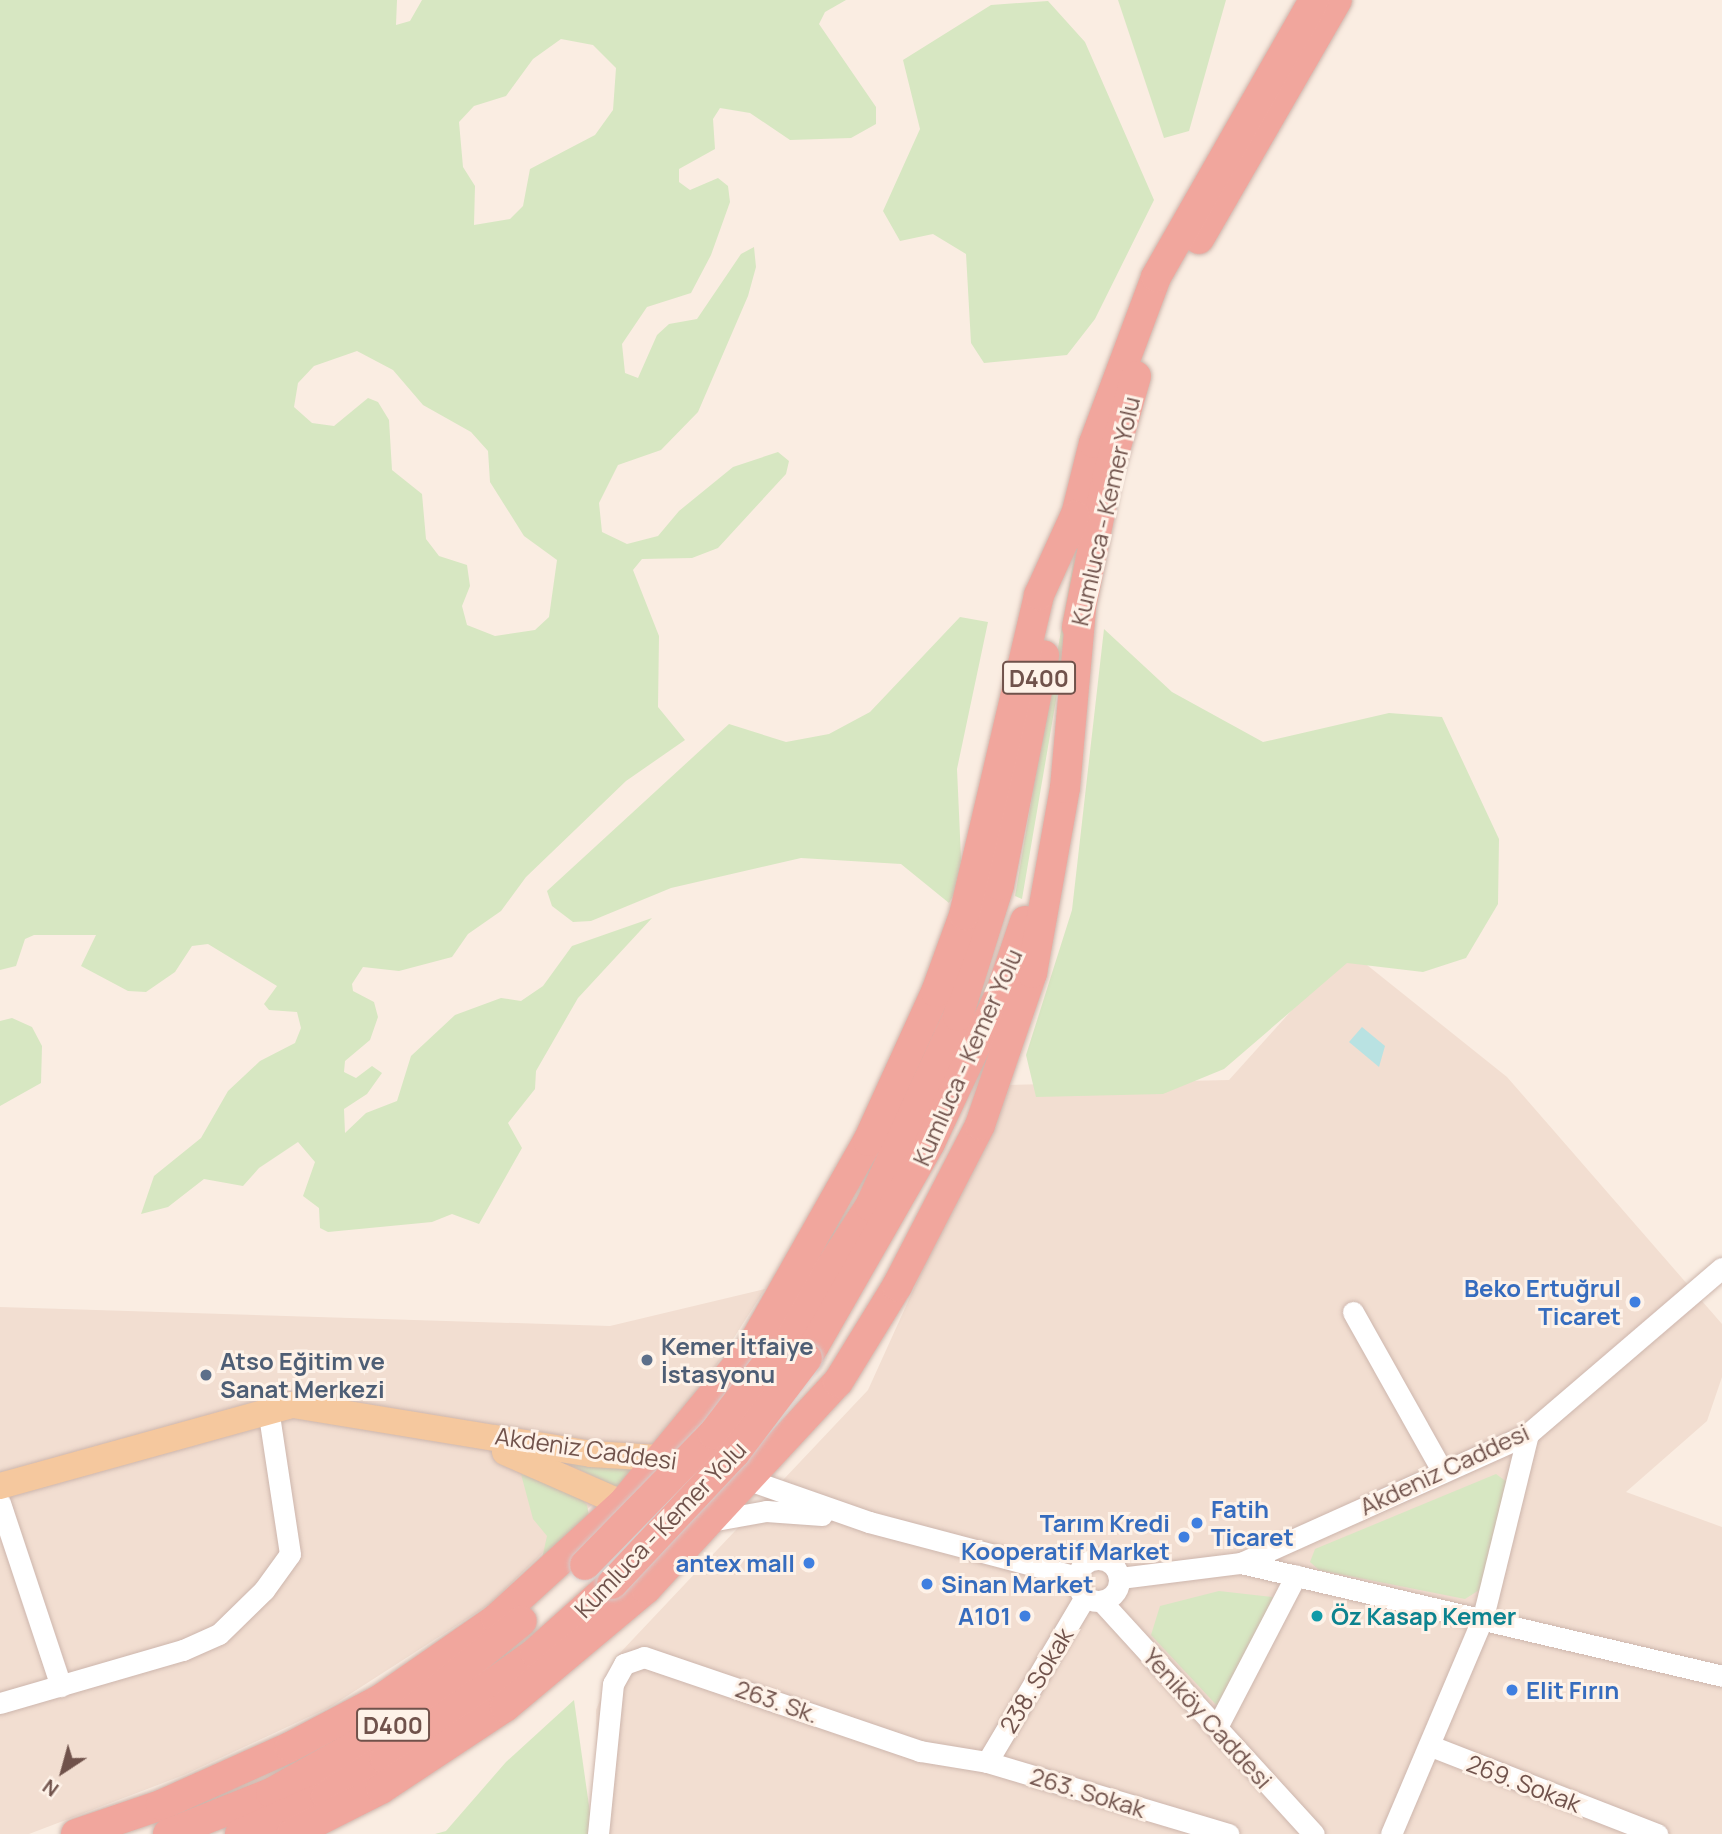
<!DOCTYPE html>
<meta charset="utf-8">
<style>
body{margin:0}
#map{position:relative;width:1722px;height:1834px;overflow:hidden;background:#faede2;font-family:Manrope,sans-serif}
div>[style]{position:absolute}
.residential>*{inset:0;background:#f2ded1}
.green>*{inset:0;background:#d7e7c2}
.water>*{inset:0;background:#b9e2e2}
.roads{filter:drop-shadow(0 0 2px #cdb6ad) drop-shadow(0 0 2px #cdb6ad)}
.minor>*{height:21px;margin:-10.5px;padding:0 10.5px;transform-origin:10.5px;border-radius:10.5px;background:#fff}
.minor>.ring{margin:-10.5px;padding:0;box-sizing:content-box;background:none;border:21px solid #fff;border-radius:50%}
.major>*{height:26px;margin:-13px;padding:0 13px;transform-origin:13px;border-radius:13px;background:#f5c89e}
.highway>*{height:30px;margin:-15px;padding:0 15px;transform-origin:15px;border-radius:15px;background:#f1a69d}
.bridges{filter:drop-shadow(0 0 2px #d4cbc9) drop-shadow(0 0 2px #d4cbc9)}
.highway-bridge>*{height:30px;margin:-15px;padding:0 15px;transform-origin:15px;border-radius:15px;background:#f1a69d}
.dots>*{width:19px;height:19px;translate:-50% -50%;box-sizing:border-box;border:4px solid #fef2e8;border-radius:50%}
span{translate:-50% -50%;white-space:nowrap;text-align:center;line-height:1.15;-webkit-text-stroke:6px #fef2e8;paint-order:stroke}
.shield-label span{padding:2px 5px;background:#fef2e8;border:2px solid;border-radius:5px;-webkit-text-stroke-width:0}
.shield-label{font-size:23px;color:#70524b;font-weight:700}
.street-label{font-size:24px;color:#70524b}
.shop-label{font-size:24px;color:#366cbe;font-weight:700}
.right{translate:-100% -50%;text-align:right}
.left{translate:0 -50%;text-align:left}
.service-label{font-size:24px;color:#4e5e75;font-weight:700}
.culture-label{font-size:24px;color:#0d838f;font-weight:700}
.north{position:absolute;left:28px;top:1736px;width:70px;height:70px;-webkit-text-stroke:5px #fef2e8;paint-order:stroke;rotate:216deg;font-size:19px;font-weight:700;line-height:28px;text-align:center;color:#70524b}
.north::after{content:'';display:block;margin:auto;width:24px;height:32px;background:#70524b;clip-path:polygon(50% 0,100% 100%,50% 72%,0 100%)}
</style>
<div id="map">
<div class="residential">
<i style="clip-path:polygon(1347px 949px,1507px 1077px,1722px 1324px,1722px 1377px,1707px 1421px,1626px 1492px,1722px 1527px,1722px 1834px,598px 1834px,596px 1710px,618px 1655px,868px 1390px,1006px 1085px,1229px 1080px)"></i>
<i style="clip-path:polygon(765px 1289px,686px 1413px,490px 1604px,330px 1707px,184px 1775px,29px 1834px,0 1834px,0 1307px,610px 1326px)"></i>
</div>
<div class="green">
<i style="clip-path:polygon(evenodd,0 0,397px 0,396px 25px,410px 21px,422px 0,846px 0,825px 12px,819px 24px,876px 107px,876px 124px,851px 138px,790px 140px,750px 113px,720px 108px,713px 119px,715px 149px,679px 169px,679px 182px,690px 190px,718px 178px,728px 186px,730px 202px,711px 255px,691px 293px,647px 307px,622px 344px,625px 373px,638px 378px,657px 335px,669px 324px,697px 319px,741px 254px,754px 247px,756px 267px,748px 296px,698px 412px,661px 450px,618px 465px,599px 503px,602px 532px,627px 544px,658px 536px,679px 511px,733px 467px,778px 452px,789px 461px,786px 474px,718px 548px,692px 558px,642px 559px,633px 570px,659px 636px,658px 707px,685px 740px,626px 781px,526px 877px,501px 911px,468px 934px,452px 957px,399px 971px,363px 967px,352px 984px,353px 991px,374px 1002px,378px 1017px,370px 1040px,345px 1061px,344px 1072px,356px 1078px,372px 1066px,382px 1073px,367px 1094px,344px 1109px,345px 1133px,366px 1113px,397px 1101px,411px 1056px,455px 1015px,501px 998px,521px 1001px,543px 986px,572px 946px,652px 918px,578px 998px,536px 1071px,535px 1089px,508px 1123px,522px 1148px,479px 1224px,452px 1214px,432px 1222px,328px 1232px,320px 1228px,319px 1208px,303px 1196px,315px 1162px,298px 1142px,259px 1168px,243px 1186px,204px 1179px,168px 1207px,141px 1214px,154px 1176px,201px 1138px,228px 1091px,260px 1061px,295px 1043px,301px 1028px,297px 1012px,269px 1010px,264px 1004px,277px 986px,208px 944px,192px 946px,175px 972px,146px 992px,128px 991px,81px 966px,96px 935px,34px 935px,25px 939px,16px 966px,0 970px,0 0,561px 39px,593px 45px,616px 68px,613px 110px,595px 135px,530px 169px,523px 206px,510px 219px,474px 225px,475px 186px,463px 167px,459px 122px,474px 106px,506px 96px,533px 59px,561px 39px,0 0,357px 351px,393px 370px,423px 405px,471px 432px,488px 451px,490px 482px,524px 536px,557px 560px,549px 617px,535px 630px,495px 636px,467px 625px,462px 606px,470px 586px,467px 565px,439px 556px,426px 539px,422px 494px,392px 470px,389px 420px,378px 402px,368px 398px,334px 426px,312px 423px,294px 407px,298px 383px,314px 366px,357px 351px)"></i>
<i style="clip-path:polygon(1118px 0,1226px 0,1189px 131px,1164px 138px)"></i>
<i style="clip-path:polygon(1324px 0,1330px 0,1278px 98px,1170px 277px,1112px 427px,1083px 542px,1022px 899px,1015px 896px,1042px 738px,1077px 541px,1107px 427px,1165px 275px)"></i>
<i style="clip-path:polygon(1048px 1px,1085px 42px,1154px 200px,1095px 319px,1067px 355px,984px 363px,971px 343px,966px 254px,933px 234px,900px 241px,883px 211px,920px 129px,903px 60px,991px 5px)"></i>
<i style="clip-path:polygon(960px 617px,988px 622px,957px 769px,962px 880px,949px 903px,901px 864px,801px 858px,671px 888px,591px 921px,573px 922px,552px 906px,547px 891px,729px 724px,786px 742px,829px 734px,870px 712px)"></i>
<i style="clip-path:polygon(1104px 629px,1172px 692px,1263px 742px,1389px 713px,1442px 717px,1499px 839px,1498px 904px,1466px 958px,1423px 972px,1347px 963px,1224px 1069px,1163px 1094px,1036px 1097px,1026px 1055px,1072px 910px)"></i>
<i style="clip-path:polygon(12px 1018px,32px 1027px,42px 1046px,41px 1083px,0 1106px,0 1021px)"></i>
<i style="clip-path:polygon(560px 1460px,645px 1467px,624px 1491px)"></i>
<i style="clip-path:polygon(521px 1474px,576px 1493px,587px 1505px,589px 1516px,540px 1568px,547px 1536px,533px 1519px)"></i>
<i style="clip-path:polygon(1496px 1474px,1507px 1482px,1487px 1585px,1465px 1599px,1319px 1570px,1310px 1562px,1315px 1549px)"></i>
<i style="clip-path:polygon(1219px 1591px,1273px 1597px,1222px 1711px,1151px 1635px,1160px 1606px)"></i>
<i style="clip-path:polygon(574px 1700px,593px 1834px,435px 1834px,446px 1831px,506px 1762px)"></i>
</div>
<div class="water">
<i style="clip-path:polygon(1362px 1027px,1385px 1046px,1379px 1067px,1349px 1042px)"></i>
</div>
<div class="roads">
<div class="minor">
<i style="left:1353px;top:1312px;width:180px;rotate:60.7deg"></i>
<i style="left:752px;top:1481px;width:124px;rotate:19.3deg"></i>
<i style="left:869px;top:1522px;width:215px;rotate:14.8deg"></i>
<i style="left:0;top:1503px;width:193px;rotate:71.6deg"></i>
<i style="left:716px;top:1520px;width:51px;rotate:-10.2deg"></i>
<i style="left:766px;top:1511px;width:56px;rotate:4.1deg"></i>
<i class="ring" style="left:1077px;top:1559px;width:21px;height:21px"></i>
<i style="left:1241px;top:1563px;width:494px;rotate:13.2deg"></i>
<i style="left:1120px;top:1578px;width:122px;rotate:-7.1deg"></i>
<i style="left:1241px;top:1563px;width:315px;rotate:-24.2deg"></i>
<i style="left:1528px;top:1434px;width:255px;rotate:-40.6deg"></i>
<i style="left:1102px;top:1602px;width:314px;rotate:47.6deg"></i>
<i style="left:0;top:1703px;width:191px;rotate:-16.2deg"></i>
<i style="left:183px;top:1650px;width:39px;rotate:-24deg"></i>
<i style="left:219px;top:1634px;width:63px;rotate:-44.4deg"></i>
<i style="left:264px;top:1590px;width:44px;rotate:-54.2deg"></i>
<i style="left:290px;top:1554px;width:148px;rotate:-98.6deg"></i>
<i style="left:1217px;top:1727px;width:171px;rotate:-62.5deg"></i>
<i style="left:1431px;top:1746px;width:243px;rotate:21.3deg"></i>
<i style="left:987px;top:1762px;width:192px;rotate:-59.3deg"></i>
<i style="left:598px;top:1834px;width:151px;rotate:-84.3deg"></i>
<i style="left:613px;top:1684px;width:23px;rotate:-61deg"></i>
<i style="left:624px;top:1664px;width:21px;rotate:-19deg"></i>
<i style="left:644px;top:1657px;width:292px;rotate:18.8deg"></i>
<i style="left:920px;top:1751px;width:68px;rotate:9.3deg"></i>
<i style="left:987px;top:1762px;width:252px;rotate:16.6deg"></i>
<i style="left:1391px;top:1834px;width:236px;rotate:-67deg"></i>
<i style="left:1483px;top:1617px;width:188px;rotate:-76.2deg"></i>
</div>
<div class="major">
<i style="left:505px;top:1452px;width:171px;rotate:23.7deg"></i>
<i style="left:662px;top:1521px;width:28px;rotate:-2deg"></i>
<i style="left:0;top:1486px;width:304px;rotate:-15.5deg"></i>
<i style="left:293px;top:1405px;width:302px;rotate:9.3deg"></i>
<i style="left:591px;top:1454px;width:84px;rotate:3.4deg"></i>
</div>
<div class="highway">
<i style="left:1199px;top:239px;width:276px;rotate:-60deg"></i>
<i style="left:1071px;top:535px;width:95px;rotate:-76deg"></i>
<i style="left:1094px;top:443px;width:177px;rotate:-69.5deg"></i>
<i style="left:1156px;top:277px;width:319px;rotate:-60.3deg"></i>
<i style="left:1077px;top:627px;width:152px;rotate:-78.6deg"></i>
<i style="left:1107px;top:478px;width:106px;rotate:-74.1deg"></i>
<i style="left:772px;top:1357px;width:180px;rotate:-57deg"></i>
<i style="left:870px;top:1206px;width:209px;rotate:-65.1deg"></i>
<i style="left:958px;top:1016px;width:137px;rotate:-72.6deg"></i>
<i style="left:999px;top:885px;width:234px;rotate:-78.9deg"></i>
<i style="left:807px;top:1358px;width:248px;rotate:-60.2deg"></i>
<i style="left:930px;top:1143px;width:167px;rotate:-64.8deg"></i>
<i style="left:1001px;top:992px;width:75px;rotate:-71.3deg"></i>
<i style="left:76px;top:1834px;width:90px;rotate:-18.8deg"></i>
<i style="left:161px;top:1805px;width:141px;rotate:-24.2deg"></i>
<i style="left:290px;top:1747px;width:103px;rotate:-27.8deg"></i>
<i style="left:381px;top:1699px;width:140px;rotate:-34.8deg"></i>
<i style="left:496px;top:1619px;width:172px;rotate:-42.4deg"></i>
<i style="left:623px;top:1503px;width:197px;rotate:-50.3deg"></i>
<i style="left:749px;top:1351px;width:241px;rotate:-60.5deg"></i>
<i style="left:868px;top:1141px;width:164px;rotate:-65.5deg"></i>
<i style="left:936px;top:992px;width:82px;rotate:-70deg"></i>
<i style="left:964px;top:915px;width:329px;rotate:-76.8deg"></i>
<i style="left:1039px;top:595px;width:87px;rotate:-65.5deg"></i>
<i style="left:168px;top:1834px;width:111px;rotate:-21.7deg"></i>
<i style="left:271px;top:1793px;width:149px;rotate:-29.3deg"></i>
<i style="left:401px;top:1720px;width:156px;rotate:-39.3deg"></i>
<i style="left:240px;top:1834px;width:94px;rotate:-23.8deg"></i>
<i style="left:326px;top:1796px;width:70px;rotate:-32.1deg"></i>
<i style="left:385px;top:1759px;width:184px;rotate:-35.2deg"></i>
<i style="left:535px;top:1653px;width:103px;rotate:-41.9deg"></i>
<i style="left:292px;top:1834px;width:100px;rotate:-26.8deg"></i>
<i style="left:381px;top:1789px;width:149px;rotate:-33.5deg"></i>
<i style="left:505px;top:1707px;width:184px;rotate:-39.9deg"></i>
<i style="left:646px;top:1589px;width:282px;rotate:-47.2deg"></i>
<i style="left:838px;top:1382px;width:113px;rotate:-58.4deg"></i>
<i style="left:897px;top:1286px;width:181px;rotate:-62.7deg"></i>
<i style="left:980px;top:1125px;width:161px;rotate:-71.1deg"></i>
<i style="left:1032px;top:973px;width:188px;rotate:-79.9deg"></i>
<i style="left:1065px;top:788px;width:179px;rotate:-84.9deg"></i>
</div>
</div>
<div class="bridges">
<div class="highway-bridge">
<i style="left:585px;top:1565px;width:183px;rotate:-45.7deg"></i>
<i style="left:713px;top:1434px;width:97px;rotate:-52.5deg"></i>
<i style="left:612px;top:1584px;width:180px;rotate:-46.8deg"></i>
<i style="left:735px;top:1453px;width:119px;rotate:-52.8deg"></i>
</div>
</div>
<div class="dots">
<i style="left:1635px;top:1302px;background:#3f7fe0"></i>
<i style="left:647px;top:1360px;background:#5c6f8a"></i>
<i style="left:206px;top:1375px;background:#5c6f8a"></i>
<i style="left:1197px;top:1523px;background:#3f7fe0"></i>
<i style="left:1184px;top:1537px;background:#3f7fe0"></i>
<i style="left:809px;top:1563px;background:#3f7fe0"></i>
<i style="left:927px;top:1584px;background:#3f7fe0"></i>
<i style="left:1025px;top:1616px;background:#3f7fe0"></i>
<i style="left:1317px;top:1616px;background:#0f9aa8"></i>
<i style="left:1512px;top:1690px;background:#3f7fe0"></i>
</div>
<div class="shield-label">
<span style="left:1039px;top:678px">D400</span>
<span style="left:393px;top:1725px">D400</span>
</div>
<div class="street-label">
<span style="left:1105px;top:511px;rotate:-77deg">Kumluca - Kemer Yolu</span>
<span style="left:967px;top:1057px;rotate:-66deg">Kumluca - Kemer Yolu</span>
<span style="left:586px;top:1448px;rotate:8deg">Akdeniz Caddesi</span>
<span style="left:1444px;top:1469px;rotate:-25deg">Akdeniz Caddesi</span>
<span style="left:660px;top:1529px;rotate:-46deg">Kumluca - Kemer Yolu</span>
<span style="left:1036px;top:1680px;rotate:-59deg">238. Sokak</span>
<span style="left:777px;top:1701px;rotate:19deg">263. Sk.</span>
<span style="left:1208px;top:1718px;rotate:48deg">Yeniköy Caddesi</span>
<span style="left:1524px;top:1783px;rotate:21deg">269. Sokak</span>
<span style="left:1088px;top:1792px;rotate:17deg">263. Sokak</span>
</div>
<div class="shop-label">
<span class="right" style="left:1621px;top:1302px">Beko Ertuğrul<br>Ticaret</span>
<span class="left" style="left:1211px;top:1523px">Fatih<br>Ticaret</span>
<span class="right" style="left:1170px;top:1537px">Tarım Kredi<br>Kooperatif Market</span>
<span class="right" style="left:795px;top:1563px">antex mall</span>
<span class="left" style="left:941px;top:1584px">Sinan Market</span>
<span class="right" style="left:1011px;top:1616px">A101</span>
<span class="left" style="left:1526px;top:1690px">Elit Fırın</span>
</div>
<div class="service-label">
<span class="left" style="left:661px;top:1360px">Kemer İtfaiye<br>İstasyonu</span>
<span class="left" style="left:220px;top:1375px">Atso Eğitim ve<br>Sanat Merkezi</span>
</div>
<div class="culture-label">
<span class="left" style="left:1331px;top:1616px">Öz Kasap Kemer</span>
</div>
<div class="north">N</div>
</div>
